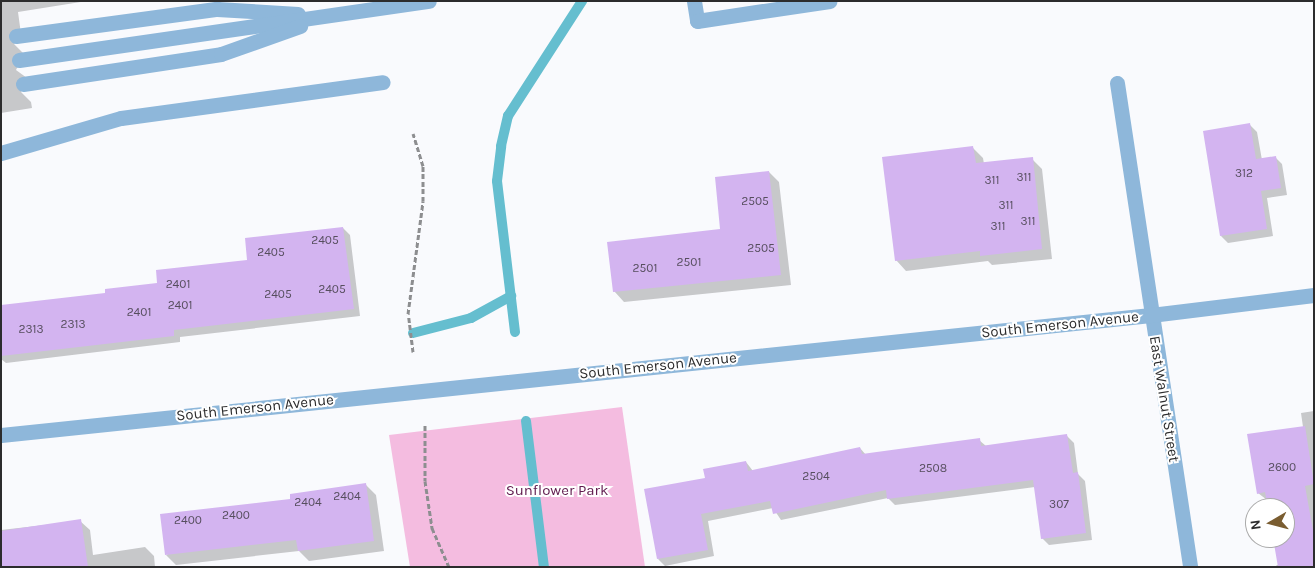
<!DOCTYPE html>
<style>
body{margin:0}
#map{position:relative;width:1315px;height:568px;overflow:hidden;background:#f9fafd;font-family:Karla,sans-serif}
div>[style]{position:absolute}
.green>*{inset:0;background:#f4bce0}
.shadow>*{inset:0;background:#0003}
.stream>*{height:10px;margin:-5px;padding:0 5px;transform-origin:5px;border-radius:5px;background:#65becf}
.building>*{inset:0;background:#d3b4f0}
.path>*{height:3px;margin-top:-1.5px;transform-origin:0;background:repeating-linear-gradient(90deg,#8d8e90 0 5px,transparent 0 7.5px)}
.service>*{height:15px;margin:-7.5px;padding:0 7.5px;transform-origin:7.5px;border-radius:7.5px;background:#8eb7da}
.minor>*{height:15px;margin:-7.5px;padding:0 7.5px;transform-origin:7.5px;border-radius:7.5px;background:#8eb7da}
span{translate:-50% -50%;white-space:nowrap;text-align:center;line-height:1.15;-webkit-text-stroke:4px #fff;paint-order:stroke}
.number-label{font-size:12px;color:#564e5e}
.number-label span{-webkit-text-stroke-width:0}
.street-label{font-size:15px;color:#2c2c2d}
.park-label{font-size:15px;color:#601a4e}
.frame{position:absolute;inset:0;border:2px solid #2c2c2d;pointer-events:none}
.north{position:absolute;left:1245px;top:498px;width:50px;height:50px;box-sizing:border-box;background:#fff;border:1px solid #ababab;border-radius:50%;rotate:262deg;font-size:14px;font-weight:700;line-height:20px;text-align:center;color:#2c2c2d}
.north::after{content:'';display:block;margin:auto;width:18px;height:22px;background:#7a5d31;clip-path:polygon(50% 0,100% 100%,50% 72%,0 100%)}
</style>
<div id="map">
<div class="green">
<i style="clip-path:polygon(622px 407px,645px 567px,410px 567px,389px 435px)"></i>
</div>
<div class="shadow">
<i style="clip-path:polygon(1px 1px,87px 1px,18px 12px,21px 34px,14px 44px,24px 54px,16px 70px,27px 78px,21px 92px,31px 102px,32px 108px,1px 113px)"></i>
<i style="clip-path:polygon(1250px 125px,1257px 132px,1262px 160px,1275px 157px,1282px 164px,1287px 195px,1267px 198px,1273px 236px,1228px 243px,1221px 236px)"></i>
<i style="clip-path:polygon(973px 148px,983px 158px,984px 164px,1032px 159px,1042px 169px,1052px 259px,992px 265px,988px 261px,906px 271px,896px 260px)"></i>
<i style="clip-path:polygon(769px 172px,779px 182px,791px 285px,624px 302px,614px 291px,722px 230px)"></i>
<i style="clip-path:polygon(343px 228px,350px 235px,360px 316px,180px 337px,180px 342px,6px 363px,1px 359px,1px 306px,107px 294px,158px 284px,249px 261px)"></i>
<i style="clip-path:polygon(1314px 411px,1314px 567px,1274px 567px,1279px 564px,1274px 538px,1285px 538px,1285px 508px,1269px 508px,1267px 500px,1258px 493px,1303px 427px,1301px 413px)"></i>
<i style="clip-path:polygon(1067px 436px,1074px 443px,1078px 474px,1085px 481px,1092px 540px,1049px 545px,1042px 538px,1035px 487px,895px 505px,888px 498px,781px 520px,773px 508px,708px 521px,714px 556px,665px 566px,658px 559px,706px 479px,746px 462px,753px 471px,860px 448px,866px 455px,979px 440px,986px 446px)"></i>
<i style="clip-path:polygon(366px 485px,376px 495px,384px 551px,309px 561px,299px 551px,176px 565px,166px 555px,292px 500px)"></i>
<i style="clip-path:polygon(80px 521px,90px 530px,93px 555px,145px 547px,154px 556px,155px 567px,1px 567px,1px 530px)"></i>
</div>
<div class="stream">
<i style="left:515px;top:332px;width:152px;rotate:-96.8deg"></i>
<i style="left:497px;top:181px;width:35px;rotate:-83deg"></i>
<i style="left:501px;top:146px;width:31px;rotate:-77deg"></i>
<i style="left:508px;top:116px;width:137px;rotate:-57.2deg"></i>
<i style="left:413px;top:333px;width:60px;rotate:-14.5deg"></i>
<i style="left:471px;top:318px;width:46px;rotate:-28.8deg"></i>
<i style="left:526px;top:421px;width:147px;rotate:83deg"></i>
</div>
<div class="building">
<i style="clip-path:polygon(1250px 123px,1256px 159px,1276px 156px,1281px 188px,1261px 191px,1267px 229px,1220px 236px,1203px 131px)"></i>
<i style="clip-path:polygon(973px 146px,976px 163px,1033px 157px,1042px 249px,980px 256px,980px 251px,895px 261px,882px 157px)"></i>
<i style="clip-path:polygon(769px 171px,781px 275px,613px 292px,607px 242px,720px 229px,715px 177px)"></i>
<i style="clip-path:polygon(343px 227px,354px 309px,174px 330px,174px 336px,1px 356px,1px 305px,105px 293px,105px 289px,157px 283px,156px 270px,247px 260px,245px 238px)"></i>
<i style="clip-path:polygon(1305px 426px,1314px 484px,1305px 486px,1314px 536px,1314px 567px,1278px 567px,1273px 538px,1285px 538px,1285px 508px,1268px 508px,1265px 492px,1257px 494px,1247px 434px)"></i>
<i style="clip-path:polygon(1067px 434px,1073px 473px,1078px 472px,1086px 533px,1041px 539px,1033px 480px,887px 499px,886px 490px,773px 514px,770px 501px,701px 514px,708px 550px,657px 559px,644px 489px,705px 478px,703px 469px,746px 461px,748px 471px,860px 447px,862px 454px,980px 438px,981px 446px)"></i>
<i style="clip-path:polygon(366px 483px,374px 541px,298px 551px,296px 540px,165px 555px,160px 514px,290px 499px,290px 494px)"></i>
<i style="clip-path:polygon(81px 519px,88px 567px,1px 567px,1px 531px)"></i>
</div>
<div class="path">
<i style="left:413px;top:352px;width:38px;rotate:-97deg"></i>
<i style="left:408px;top:314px;width:114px;rotate:-82.4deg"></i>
<i style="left:423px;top:201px;width:35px;rotate:-90deg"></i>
<i style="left:423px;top:166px;width:34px;rotate:-107deg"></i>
<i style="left:425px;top:425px;width:56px;rotate:90deg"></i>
<i style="left:425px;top:481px;width:48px;rotate:81.5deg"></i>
<i style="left:432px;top:528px;width:43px;rotate:66.4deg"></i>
</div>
<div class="service">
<i style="left:694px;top:1px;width:20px;rotate:81deg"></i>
<i style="left:697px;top:21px;width:134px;rotate:-8.6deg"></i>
<i style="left:16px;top:36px;width:203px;rotate:-7.7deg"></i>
<i style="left:217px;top:9px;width:81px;rotate:3.5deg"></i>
<i style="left:19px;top:60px;width:414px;rotate:-8.2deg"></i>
<i style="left:23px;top:84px;width:200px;rotate:-8.6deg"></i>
<i style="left:221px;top:54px;width:84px;rotate:-19.5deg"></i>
<i style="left:1px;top:153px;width:125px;rotate:-16.3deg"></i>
<i style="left:121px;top:118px;width:264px;rotate:-7.8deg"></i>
</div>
<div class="minor">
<i style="left:1117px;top:83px;width:489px;rotate:81.4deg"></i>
<i style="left:1px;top:435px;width:1156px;rotate:-5.96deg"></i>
<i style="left:1151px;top:315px;width:164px;rotate:-7deg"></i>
</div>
<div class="number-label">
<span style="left:1244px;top:174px">312</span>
<span style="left:1024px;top:178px">311</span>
<span style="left:992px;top:181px">311</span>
<span style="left:755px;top:202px">2505</span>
<span style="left:1006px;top:206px">311</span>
<span style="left:1028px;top:222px">311</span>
<span style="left:998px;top:227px">311</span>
<span style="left:325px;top:241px">2405</span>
<span style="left:761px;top:249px">2505</span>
<span style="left:271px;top:253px">2405</span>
<span style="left:689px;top:263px">2501</span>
<span style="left:645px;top:269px">2501</span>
<span style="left:178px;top:285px">2401</span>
<span style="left:332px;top:290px">2405</span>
<span style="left:278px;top:295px">2405</span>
<span style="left:180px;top:306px">2401</span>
<span style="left:139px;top:313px">2401</span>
<span style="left:73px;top:325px">2313</span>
<span style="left:31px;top:330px">2313</span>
<span style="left:1282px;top:468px">2600</span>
<span style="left:933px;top:469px">2508</span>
<span style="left:816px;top:477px">2504</span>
<span style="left:347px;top:497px">2404</span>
<span style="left:308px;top:503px">2404</span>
<span style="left:1059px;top:505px">307</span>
<span style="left:236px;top:516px">2400</span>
<span style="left:188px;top:521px">2400</span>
</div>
<div class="street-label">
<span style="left:1060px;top:325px;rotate:-6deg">South Emerson Avenue</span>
<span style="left:658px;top:366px;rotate:-6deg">South Emerson Avenue</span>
<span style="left:1164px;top:399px;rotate:81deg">East Walnut Street</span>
<span style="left:255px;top:408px;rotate:-6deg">South Emerson Avenue</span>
</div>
<div class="park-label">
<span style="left:557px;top:491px">Sunflower Park</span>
</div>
<div class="frame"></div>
<div class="north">N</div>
</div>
